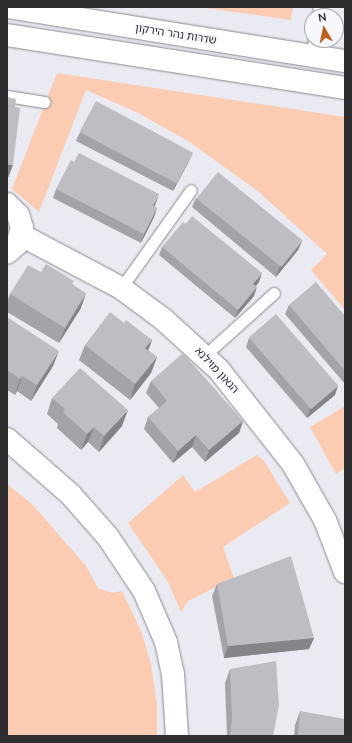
<!DOCTYPE html>
<meta charset="utf-8">
<style>
body{margin:0}
#map{position:relative;width:352px;height:743px;overflow:hidden;background:#eaeaf2;font-family:Mulish,"Noto Sans Hebrew",sans-serif}
div>[style]{position:absolute}
.green>*{inset:0;background:#fbccb2}
.roads{filter:drop-shadow(0 0 1px #8a8a91) drop-shadow(0 0 1px #8a8a91)}
.service>*{height:11px;margin:-5.5px;padding:0 5.5px;transform-origin:5.5px;border-radius:5.5px;background:#fff}
.minor>*{height:22px;margin:-11px;padding:0 11px;transform-origin:11px;border-radius:11px;background:#fff}
.secondary>*{height:22px;margin:-11px;padding:0 11px;transform-origin:11px;border-radius:11px;background:#fff}
.wall>*{inset:0;background:#a3a3a9}
.shaded-wall>*{inset:0;background:#848489}
.building>*{inset:0;background:#bdbdc4;transform-origin:0 0}
span{translate:-50% -50%;white-space:nowrap;text-align:center;line-height:1.15;-webkit-text-stroke:3.5px #f7f7fe;paint-order:stroke}
.street-label{font-size:11px;color:#2e2e31}
.frame{position:absolute;inset:0;border:8px solid #2e2e31;pointer-events:none}
.north{position:absolute;left:304px;top:8px;width:40px;height:40px;box-sizing:border-box;background:#f7f7fe;border:1px solid #a7a7ac;border-radius:50%;rotate:351deg;font-size:11px;font-weight:700;line-height:16px;text-align:center;color:#2e2e31}
.north::after{content:'';display:block;margin:auto;width:14px;height:18px;background:#bf601a;clip-path:polygon(50% 0,100% 100%,50% 72%,0 100%)}
</style>
<div id="map">
<div class="green">
<i style="clip-path:polygon(198px 7px,293px 7px,291px 20px)"></i>
<i style="clip-path:polygon(57px 73px,345px 117px,345px 310px,311px 270px,327px 254px,259px 192px,188px 141px,138px 113px,86px 90px,39px 212px,12px 189px)"></i>
<i style="clip-path:polygon(345px 406px,345px 468px,336px 474px,310px 427px)"></i>
<i style="clip-path:polygon(257px 455px,264px 461px,290px 503px,223px 547px,234px 578px,188px 601px,181px 612px,168px 582px,128px 523px,183px 475px,195px 492px)"></i>
<i style="clip-path:polygon(7px 484px,32px 504px,86px 566px,98px 588px,112px 593px,122px 591px,141px 631px,151px 664px,157px 704px,157px 736px,7px 736px)"></i>
</div>
<div class="roads">
<div class="service">
<i style="left:318px;top:16px;width:9px;rotate:-84deg"></i>
<i style="left:312px;top:56px;width:16px;rotate:-83deg"></i>
<i style="left:7px;top:96px;width:38px;rotate:9deg"></i>
<i style="left:121px;top:288px;width:120px;rotate:-54.5deg"></i>
<i style="left:204px;top:356px;width:94px;rotate:-42deg"></i>
</div>
<div class="minor">
<i style="left:7px;top:204px;width:16px;rotate:45deg"></i>
<i style="left:18px;top:215px;width:13px;rotate:72deg"></i>
<i style="left:22px;top:227px;width:18px;rotate:106deg"></i>
<i style="left:17px;top:244px;width:13px;rotate:138deg"></i>
<i style="left:21px;top:235px;width:113px;rotate:27.9deg"></i>
<i style="left:121px;top:288px;width:52px;rotate:36.4deg"></i>
<i style="left:163px;top:319px;width:76px;rotate:42.3deg"></i>
<i style="left:219px;top:370px;width:120px;rotate:51.8deg"></i>
<i style="left:293px;top:464px;width:64px;rotate:60.3deg"></i>
<i style="left:325px;top:520px;width:56px;rotate:69deg"></i>
<i style="left:7px;top:439px;width:84px;rotate:41.1deg"></i>
<i style="left:70px;top:494px;width:57px;rotate:48.5deg"></i>
<i style="left:108px;top:537px;width:65px;rotate:56.3deg"></i>
<i style="left:144px;top:591px;width:56px;rotate:66.7deg"></i>
<i style="left:166px;top:642px;width:33px;rotate:78deg"></i>
<i style="left:173px;top:674px;width:62px;rotate:86.3deg"></i>
</div>
<div class="secondary">
<i style="left:7px;top:7px;width:342px;rotate:9.1deg"></i>
<i style="left:7px;top:35px;width:342px;rotate:8.9deg"></i>
</div>
</div>
<div class="wall">
<i style="clip-path:polygon(80px 132px,189px 161px,173px 191px,76px 141px)"></i>
<i style="clip-path:polygon(56px 189px,156px 203px,154px 207px,157px 208px,154px 217px,141px 243px,53px 198px)"></i>
<i style="clip-path:polygon(196px 198px,302px 241px,298px 250px,276px 277px,192px 207px)"></i>
<i style="clip-path:polygon(186px 224px,259px 282px,256px 286px,254px 296px,235px 318px,159px 255px,162px 247px)"></i>
<i style="clip-path:polygon(41px 272px,73px 284px,81px 308px,59px 343px,7px 312px,7px 302px,10px 294px)"></i>
<i style="clip-path:polygon(289px 305px,345px 316px,345px 384px,285px 314px)"></i>
<i style="clip-path:polygon(7px 317px,53px 366px,31px 401px,17px 391px,15px 395px,7px 390px)"></i>
<i style="clip-path:polygon(124px 323px,152px 340px,148px 350px,157px 357px,151px 373px,130px 400px,79px 360px,85px 345px)"></i>
<i style="clip-path:polygon(249px 338px,335px 395px,307px 418px,246px 347px)"></i>
<i style="clip-path:polygon(151px 381px,243px 421px,239px 433px,205px 462px,192px 447px,173px 463px,144px 429px,148px 417px,159px 408px,146px 393px)"></i>
<i style="clip-path:polygon(52px 398px,122px 426px,99px 452px,88px 442px,81px 450px,57px 428px,58px 424px,47px 414px)"></i>
<i style="clip-path:polygon(217px 584px,314px 638px,309px 649px,224px 658px,212px 596px)"></i>
<i style="clip-path:polygon(230px 669px,273px 736px,227px 736px,225px 683px)"></i>
<i style="clip-path:polygon(300px 711px,344px 736px,294px 736px,295px 725px)"></i>
</div>
<div class="shaded-wall">
<i style="clip-path:polygon(193px 152px,189px 161px,173px 191px,176px 183px)"></i>
<i style="clip-path:polygon(7px 164px,13px 165px,8px 178px,7px 178px)"></i>
<i style="clip-path:polygon(159px 194px,156px 203px,150px 215px,153px 206px)"></i>
<i style="clip-path:polygon(157px 208px,154px 217px,141px 243px,144px 234px)"></i>
<i style="clip-path:polygon(302px 241px,298px 250px,276px 277px,279px 268px)"></i>
<i style="clip-path:polygon(262px 273px,259px 282px,250px 293px,253px 284px)"></i>
<i style="clip-path:polygon(257px 287px,254px 296px,235px 318px,238px 310px)"></i>
<i style="clip-path:polygon(86px 293px,81px 308px,59px 343px,65px 328px)"></i>
<i style="clip-path:polygon(152px 340px,146px 356px,145px 348px)"></i>
<i style="clip-path:polygon(59px 351px,53px 366px,31px 401px,37px 385px)"></i>
<i style="clip-path:polygon(157px 357px,151px 373px,130px 400px,135px 384px)"></i>
<i style="clip-path:polygon(22px 376px,17px 391px,15px 395px,20px 379px)"></i>
<i style="clip-path:polygon(338px 386px,335px 395px,307px 418px,310px 409px)"></i>
<i style="clip-path:polygon(128px 410px,122px 426px,99px 452px,104px 436px)"></i>
<i style="clip-path:polygon(243px 421px,239px 433px,205px 462px,209px 450px)"></i>
<i style="clip-path:polygon(94px 427px,88px 442px,81px 450px,87px 434px)"></i>
<i style="clip-path:polygon(196px 435px,192px 447px,173px 463px,178px 451px)"></i>
<i style="clip-path:polygon(314px 638px,309px 649px,224px 658px,228px 646px)"></i>
</div>
<div class="building">
<i style="clip-path:polygon(7px 97px,16px 99px,15px 107px,20px 108px,13px 165px,7px 164px)"></i>
<i style="left:96px;top:101px;width:110px;height:35px;rotate:28deg"></i>
<i style="clip-path:polygon(79px 153px,159px 194px,153px 206px,157px 208px,144px 234px,56px 189px,71px 160px,74px 162px)"></i>
<i style="left:218px;top:172px;width:109px;height:34px;rotate:39deg"></i>
<i style="clip-path:polygon(192px 216px,262px 273px,253px 284px,257px 287px,238px 310px,162px 247px,183px 222px,186px 224px)"></i>
<i style="clip-path:polygon(46px 264px,74px 281px,72px 284px,86px 293px,65px 328px,10px 294px,28px 265px,41px 272px)"></i>
<i style="clip-path:polygon(316px 282px,345px 316px,345px 371px,289px 305px)"></i>
<i style="clip-path:polygon(110px 312px,124px 323px,126px 320px,152px 340px,145px 348px,157px 357px,135px 384px,85px 345px)"></i>
<i style="left:276px;top:314px;width:95px;height:36px;rotate:49deg"></i>
<i style="clip-path:polygon(7px 317px,59px 351px,37px 385px,22px 376px,20px 379px,7px 370px)"></i>
<i style="clip-path:polygon(183px 353px,243px 421px,209px 450px,196px 435px,178px 451px,148px 417px,167px 401px,151px 381px)"></i>
<i style="clip-path:polygon(80px 368px,128px 410px,104px 436px,94px 427px,87px 434px,63px 412px,65px 409px,52px 398px)"></i>
<i style="clip-path:polygon(291px 556px,314px 638px,228px 646px,217px 584px)"></i>
<i style="clip-path:polygon(276px 661px,279px 705px,273px 736px,230px 736px,232px 719px,230px 669px)"></i>
<i style="clip-path:polygon(300px 711px,345px 719px,345px 729px,344px 736px,298px 736px)"></i>
</div>
<div class="street-label">
<span style="left:176px;top:34px;rotate:9deg">שדרות נהר הירקון</span>
<span style="left:217px;top:370px;rotate:47deg">הגאון מוילנא</span>
</div>
<div class="frame"></div>
<div class="north">N</div>
</div>
